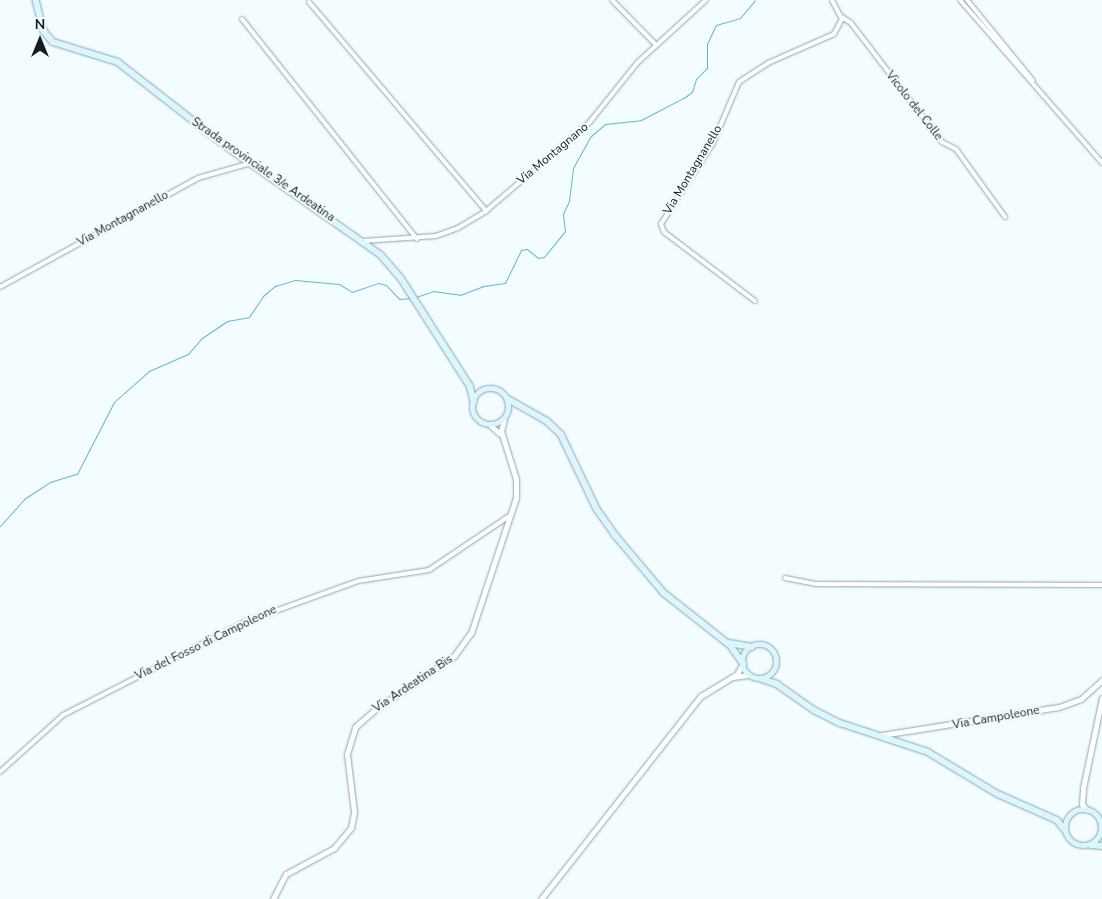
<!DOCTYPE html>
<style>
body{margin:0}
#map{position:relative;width:1102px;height:899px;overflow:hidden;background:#f3fcff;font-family:"Nunito Sans",sans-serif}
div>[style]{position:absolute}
.stream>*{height:1px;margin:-0.5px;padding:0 0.5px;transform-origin:0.5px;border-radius:0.5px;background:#5fb9cf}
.roads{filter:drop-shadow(0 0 1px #8fa5ab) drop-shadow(0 0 1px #8fa5ab)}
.minor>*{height:4px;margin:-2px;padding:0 2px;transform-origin:2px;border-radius:2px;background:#fff}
.tertiary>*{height:5px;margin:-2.5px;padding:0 2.5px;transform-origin:2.5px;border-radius:2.5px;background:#fff}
.secondary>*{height:5.5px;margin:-2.75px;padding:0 2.75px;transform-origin:2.75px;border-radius:2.75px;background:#daf7ff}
.secondary>.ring{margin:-2.75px;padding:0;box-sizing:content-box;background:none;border:5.5px solid #daf7ff;border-radius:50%}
span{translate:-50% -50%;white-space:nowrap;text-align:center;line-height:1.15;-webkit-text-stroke:4px #f3fcff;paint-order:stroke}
.street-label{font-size:12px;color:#131c1e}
.north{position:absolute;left:15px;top:15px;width:50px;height:50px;-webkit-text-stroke:4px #f3fcff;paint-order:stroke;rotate:0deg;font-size:14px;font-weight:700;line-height:20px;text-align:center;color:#131c1e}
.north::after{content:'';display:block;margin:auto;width:18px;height:22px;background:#131c1e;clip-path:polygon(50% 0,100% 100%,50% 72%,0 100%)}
</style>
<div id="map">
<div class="stream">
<i style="left:416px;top:297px;width:18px;rotate:-19deg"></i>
<i style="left:433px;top:291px;width:27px;rotate:8deg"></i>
<i style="left:460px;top:295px;width:26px;rotate:-21deg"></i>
<i style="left:484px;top:286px;width:21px;rotate:-8deg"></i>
<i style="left:505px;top:283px;width:37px;rotate:-64deg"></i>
<i style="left:521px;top:250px;width:6px;rotate:-9deg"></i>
<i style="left:527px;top:249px;width:14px;rotate:39deg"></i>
<i style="left:538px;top:258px;width:6px;rotate:-9deg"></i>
<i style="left:544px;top:257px;width:33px;rotate:-51deg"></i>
<i style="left:565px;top:231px;width:17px;rotate:-97deg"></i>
<i style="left:563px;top:214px;width:14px;rotate:-65deg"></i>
<i style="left:569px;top:201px;width:33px;rotate:-83deg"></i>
<i style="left:573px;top:168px;width:35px;rotate:-61deg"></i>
<i style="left:590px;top:137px;width:20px;rotate:-41deg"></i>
<i style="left:605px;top:124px;width:36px;rotate:-6deg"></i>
<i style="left:641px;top:120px;width:50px;rotate:-27.6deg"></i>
<i style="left:685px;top:97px;width:9px;rotate:-36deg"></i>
<i style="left:692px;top:92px;width:14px;rotate:-73deg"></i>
<i style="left:696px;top:79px;width:16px;rotate:-45deg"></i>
<i style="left:707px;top:68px;width:24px;rotate:-90deg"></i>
<i style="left:707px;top:44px;width:21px;rotate:-65deg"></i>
<i style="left:716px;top:25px;width:25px;rotate:-16deg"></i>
<i style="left:740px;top:18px;width:23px;rotate:-50deg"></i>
<i style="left:0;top:526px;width:36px;rotate:-48deg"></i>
<i style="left:24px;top:499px;width:31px;rotate:-33deg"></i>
<i style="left:50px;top:482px;width:28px;rotate:-17deg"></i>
<i style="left:77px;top:474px;width:81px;rotate:-62.8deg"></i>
<i style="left:114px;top:402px;width:47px;rotate:-41.5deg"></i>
<i style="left:149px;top:371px;width:43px;rotate:-23.6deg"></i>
<i style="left:188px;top:354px;width:21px;rotate:-49deg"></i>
<i style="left:202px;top:338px;width:30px;rotate:-34deg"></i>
<i style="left:227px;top:321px;width:22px;rotate:-10deg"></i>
<i style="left:249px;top:317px;width:25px;rotate:-56deg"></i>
<i style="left:263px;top:296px;width:16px;rotate:-40deg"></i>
<i style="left:275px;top:286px;width:21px;rotate:-17deg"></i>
<i style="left:295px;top:280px;width:44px;rotate:5.2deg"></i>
<i style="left:339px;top:284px;width:15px;rotate:32deg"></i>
<i style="left:352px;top:292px;width:28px;rotate:-19deg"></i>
<i style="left:378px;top:283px;width:8px;rotate:14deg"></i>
<i style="left:386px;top:285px;width:19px;rotate:47deg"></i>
<i style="left:399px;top:299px;width:13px;rotate:-4deg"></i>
</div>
<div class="roads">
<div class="minor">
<i style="left:612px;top:0;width:63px;rotate:45.6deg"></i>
<i style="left:960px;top:0;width:216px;rotate:48.9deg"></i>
<i style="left:967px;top:0;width:104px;rotate:50.8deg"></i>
<i style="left:309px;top:2px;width:274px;rotate:49.7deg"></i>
<i style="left:842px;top:17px;width:11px;rotate:34deg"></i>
<i style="left:851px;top:23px;width:150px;rotate:52.6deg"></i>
<i style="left:942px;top:142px;width:16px;rotate:27deg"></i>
<i style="left:956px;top:149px;width:84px;rotate:54.2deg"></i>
<i style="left:242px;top:19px;width:281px;rotate:51.5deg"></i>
<i style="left:363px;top:241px;width:73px;rotate:-3.9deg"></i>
<i style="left:436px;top:236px;width:23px;rotate:-20deg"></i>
<i style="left:458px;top:228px;width:33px;rotate:-31deg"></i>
<i style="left:486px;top:211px;width:135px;rotate:-40.5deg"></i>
<i style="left:589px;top:123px;width:77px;rotate:-51.3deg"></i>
<i style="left:637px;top:63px;width:93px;rotate:-42.4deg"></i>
<i style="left:0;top:287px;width:226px;rotate:-28.8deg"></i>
<i style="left:198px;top:178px;width:55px;rotate:-15.8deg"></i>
<i style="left:755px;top:301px;width:114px;rotate:-142.8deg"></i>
<i style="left:664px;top:232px;width:9px;rotate:-111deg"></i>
<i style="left:661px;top:224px;width:96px;rotate:-57.3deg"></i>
<i style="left:713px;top:143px;width:66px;rotate:-66.9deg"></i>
<i style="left:739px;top:82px;width:35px;rotate:-33deg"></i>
<i style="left:768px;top:63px;width:72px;rotate:-23.7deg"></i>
<i style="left:834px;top:34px;width:17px;rotate:-62deg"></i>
<i style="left:842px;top:19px;width:21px;rotate:-118deg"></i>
<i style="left:785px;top:578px;width:32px;rotate:11deg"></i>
<i style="left:816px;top:584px;width:286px;rotate:0.2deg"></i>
<i style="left:0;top:772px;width:85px;rotate:-42.1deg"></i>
<i style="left:63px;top:715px;width:204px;rotate:-27.1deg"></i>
<i style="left:245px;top:622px;width:120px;rotate:-19.9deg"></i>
<i style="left:358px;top:581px;width:72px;rotate:-8.8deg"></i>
<i style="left:429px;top:570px;width:99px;rotate:-33.9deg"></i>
</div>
<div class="tertiary">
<i style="left:490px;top:425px;width:13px;rotate:42deg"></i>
<i style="left:734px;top:677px;width:15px;rotate:-8deg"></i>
<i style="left:882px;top:735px;width:179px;rotate:-9deg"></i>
<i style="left:1059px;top:707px;width:23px;rotate:-20deg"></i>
<i style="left:1081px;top:699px;width:28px;rotate:-42deg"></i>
<i style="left:1087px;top:810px;width:8px;rotate:-130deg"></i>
<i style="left:1082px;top:804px;width:16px;rotate:-86deg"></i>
<i style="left:1083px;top:788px;width:92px;rotate:-78.1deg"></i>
<i style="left:273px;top:899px;width:28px;rotate:-63deg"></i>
<i style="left:286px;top:874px;width:55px;rotate:-28.4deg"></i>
<i style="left:334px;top:848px;width:26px;rotate:-50deg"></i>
<i style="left:351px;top:828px;width:16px;rotate:-79deg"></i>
<i style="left:354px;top:812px;width:58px;rotate:-96.9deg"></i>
<i style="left:347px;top:754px;width:28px;rotate:-73deg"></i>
<i style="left:355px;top:727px;width:29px;rotate:-41deg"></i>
<i style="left:377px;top:708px;width:93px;rotate:-34deg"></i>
<i style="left:454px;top:656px;width:29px;rotate:-54deg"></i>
<i style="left:471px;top:633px;width:142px;rotate:-71.6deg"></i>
<i style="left:516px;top:498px;width:19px;rotate:-90deg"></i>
<i style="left:516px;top:479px;width:50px;rotate:-107.4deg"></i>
<i style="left:501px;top:431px;width:11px;rotate:-75deg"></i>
<i style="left:541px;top:899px;width:258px;rotate:-51.8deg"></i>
<i style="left:701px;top:696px;width:42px;rotate:-31.4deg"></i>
<i style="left:737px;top:674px;width:13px;rotate:-61deg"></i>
</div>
<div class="secondary">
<i style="left:36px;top:0;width:32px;rotate:76deg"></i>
<i style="left:44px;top:31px;width:14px;rotate:51deg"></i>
<i style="left:53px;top:42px;width:68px;rotate:17.1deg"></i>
<i style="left:118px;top:62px;width:137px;rotate:37.9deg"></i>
<i style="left:226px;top:146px;width:189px;rotate:35.1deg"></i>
<i style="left:381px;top:255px;width:30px;rotate:49deg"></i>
<i style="left:401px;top:278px;width:128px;rotate:57.4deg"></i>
<i style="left:470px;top:386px;width:16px;rotate:75deg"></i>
<i class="ring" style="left:473px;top:389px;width:30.5px;height:30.5px"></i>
<i style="left:508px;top:399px;width:45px;rotate:29.4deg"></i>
<i style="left:547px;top:421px;width:19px;rotate:43deg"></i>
<i style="left:561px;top:434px;width:83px;rotate:64.4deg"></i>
<i style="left:597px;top:509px;width:33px;rotate:55deg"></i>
<i style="left:616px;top:536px;width:75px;rotate:49.9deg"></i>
<i style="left:664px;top:593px;width:85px;rotate:38.3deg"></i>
<i style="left:731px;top:646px;width:21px;rotate:55deg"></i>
<i style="left:729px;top:643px;width:23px;rotate:10deg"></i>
<i class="ring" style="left:743px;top:645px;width:28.5px;height:28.5px"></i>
<i style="left:762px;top:679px;width:16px;rotate:18deg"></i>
<i style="left:777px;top:684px;width:45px;rotate:35.1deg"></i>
<i style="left:814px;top:710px;width:29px;rotate:27deg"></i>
<i style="left:840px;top:723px;width:93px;rotate:18.2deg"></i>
<i style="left:928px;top:752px;width:82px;rotate:31deg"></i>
<i style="left:998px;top:794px;width:64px;rotate:23.8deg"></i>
<i style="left:1057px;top:820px;width:13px;rotate:51deg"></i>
<i class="ring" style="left:1066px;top:810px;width:30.5px;height:30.5px"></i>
<i style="left:1091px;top:845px;width:11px;rotate:5deg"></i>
</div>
</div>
<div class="street-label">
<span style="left:914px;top:106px;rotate:52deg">Vicolo del Colle</span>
<span style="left:553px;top:154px;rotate:-40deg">Via Montagnano</span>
<span style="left:263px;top:170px;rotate:35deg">Strada provinciale 3/e Ardeatina</span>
<span style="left:693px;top:170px;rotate:-59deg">Via Montagnanello</span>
<span style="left:123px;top:219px;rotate:-29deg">Via Montagnanello</span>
<span style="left:206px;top:643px;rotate:-26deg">Via del Fosso di Campoleone</span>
<span style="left:413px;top:684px;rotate:-34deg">Via Ardeatina Bis</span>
<span style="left:996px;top:718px;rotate:-10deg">Via Campoleone</span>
</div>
<div class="north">N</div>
</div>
